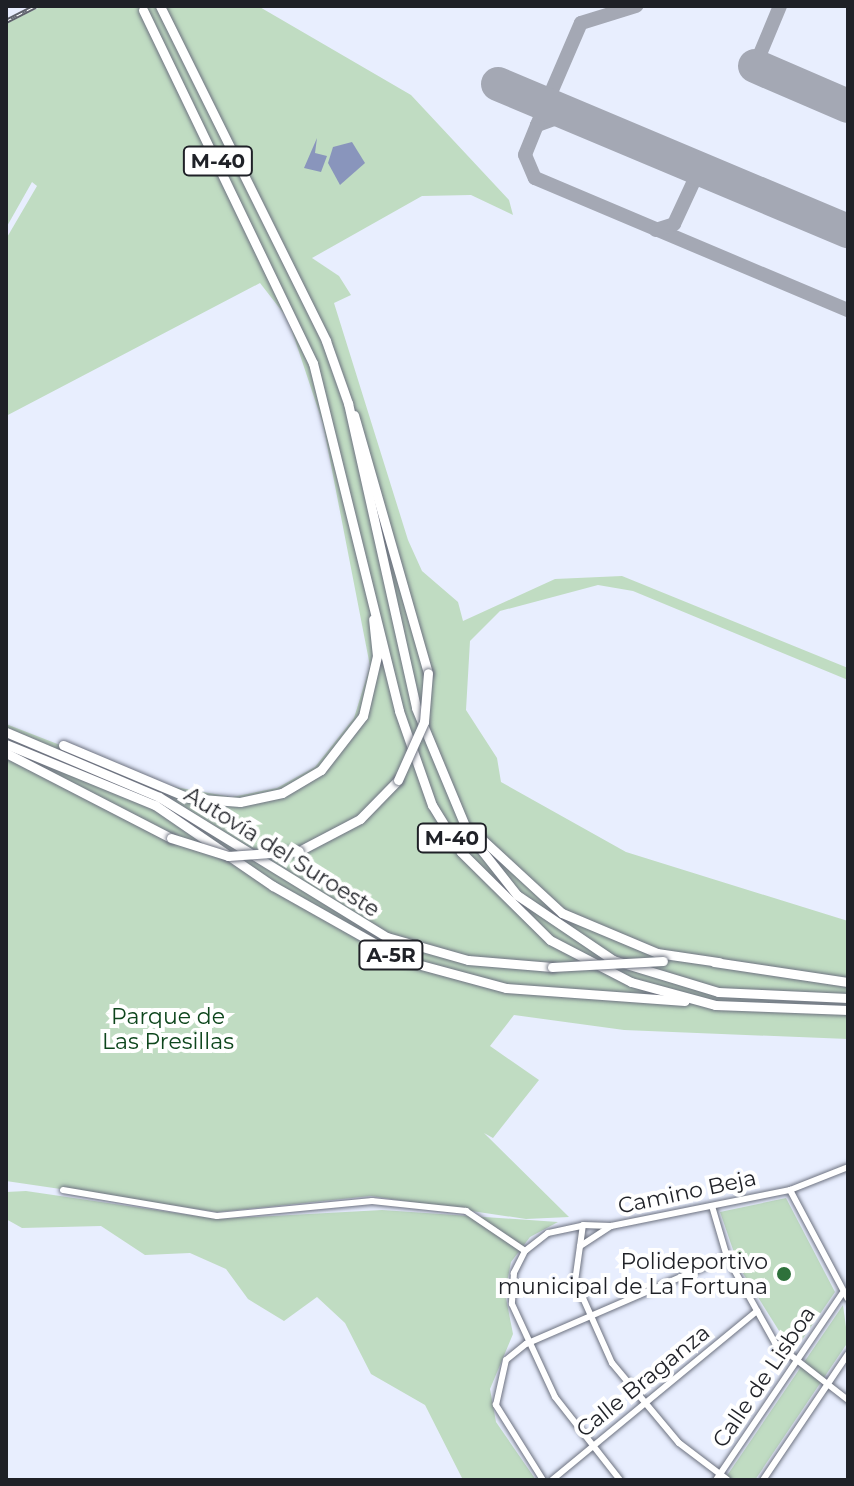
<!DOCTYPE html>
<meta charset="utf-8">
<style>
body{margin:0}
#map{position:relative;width:854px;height:1486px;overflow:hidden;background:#e8eefe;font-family:Montserrat,sans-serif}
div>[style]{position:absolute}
.green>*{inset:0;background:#c0dcc2}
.water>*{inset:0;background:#8995bc}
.taxiway>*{height:14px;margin:-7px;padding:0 7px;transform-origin:7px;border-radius:7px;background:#a4a8b4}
.runway>*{height:34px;margin:-17px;padding:0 17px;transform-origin:17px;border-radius:17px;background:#a4a8b4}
.roads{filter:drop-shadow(0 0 2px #6d7280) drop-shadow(0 0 2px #6d7280)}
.minor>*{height:6px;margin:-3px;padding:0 3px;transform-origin:3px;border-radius:3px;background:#fff}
.highway>*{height:9px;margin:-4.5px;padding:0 4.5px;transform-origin:4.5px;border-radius:4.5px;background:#fff}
.rail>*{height:5px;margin-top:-2.5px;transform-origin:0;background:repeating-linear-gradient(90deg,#fff 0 6px,#5f626b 0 12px);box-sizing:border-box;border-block:2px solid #5f626b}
.bridges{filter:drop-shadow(0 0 2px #6d7280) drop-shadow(0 0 2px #6d7280)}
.highway-bridge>*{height:9px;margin:-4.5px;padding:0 4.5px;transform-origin:4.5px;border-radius:4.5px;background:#fff}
.dots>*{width:22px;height:22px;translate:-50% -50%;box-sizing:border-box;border:4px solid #fff;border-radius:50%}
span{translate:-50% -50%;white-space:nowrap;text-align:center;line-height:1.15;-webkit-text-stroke:8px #fff;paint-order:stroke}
.shield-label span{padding:2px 6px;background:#fff;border:2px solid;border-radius:6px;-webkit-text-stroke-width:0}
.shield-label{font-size:20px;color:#1f2127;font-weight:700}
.street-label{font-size:22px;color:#1f2127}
.park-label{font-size:22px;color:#0e461d}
.poi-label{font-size:22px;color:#1f2127}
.right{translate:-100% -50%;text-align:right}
.frame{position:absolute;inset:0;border:8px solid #1f2127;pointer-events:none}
</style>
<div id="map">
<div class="green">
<i style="clip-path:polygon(42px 6px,258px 6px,411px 95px,509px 200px,513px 215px,471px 195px,422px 196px,312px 258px,339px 276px,351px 295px,334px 303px,408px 540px,422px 571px,458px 602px,463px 621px,555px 579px,622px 576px,848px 668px,848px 680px,633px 591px,598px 585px,500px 611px,470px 641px,466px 710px,497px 758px,501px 782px,626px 852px,848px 921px,848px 1039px,624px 1030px,514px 1015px,490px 1046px,539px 1080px,493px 1138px,484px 1133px,569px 1217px,526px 1219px,371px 1196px,217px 1212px,6px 1181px,6px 724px,163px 785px,232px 797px,277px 788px,315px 767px,354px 718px,370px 666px,323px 424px,288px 319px,260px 283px,6px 416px,6px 239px,37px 186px,32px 182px,6px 228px,6px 24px)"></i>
<i style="clip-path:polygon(26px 1191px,217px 1219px,382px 1210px,558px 1222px,530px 1237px,511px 1262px,505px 1293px,513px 1334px,490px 1389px,496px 1422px,536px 1480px,463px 1480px,425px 1405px,371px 1374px,345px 1323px,317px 1297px,284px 1321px,248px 1299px,226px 1269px,190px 1253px,145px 1255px,101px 1226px,22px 1228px,6px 1219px,6px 1192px)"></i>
<i style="clip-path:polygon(786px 1198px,835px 1292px,793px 1353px,739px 1267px,720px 1212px)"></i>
<i style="clip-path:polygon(843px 1305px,848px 1342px,755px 1480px,724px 1480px)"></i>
</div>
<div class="water">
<i style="clip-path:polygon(317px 138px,315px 153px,327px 156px,321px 172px,304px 168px)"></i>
<i style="clip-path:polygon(352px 142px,365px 163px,340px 185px,328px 163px,333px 147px)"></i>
</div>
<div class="taxiway">
<i style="left:755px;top:66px;width:65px;rotate:-67.4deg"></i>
<i style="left:568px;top:114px;width:33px;rotate:160deg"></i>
<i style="left:537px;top:125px;width:32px;rotate:112deg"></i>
<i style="left:525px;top:155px;width:25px;rotate:67deg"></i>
<i style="left:535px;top:178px;width:340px;rotate:22.9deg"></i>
<i style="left:537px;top:125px;width:111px;rotate:-66.7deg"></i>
<i style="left:581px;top:23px;width:58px;rotate:-17.2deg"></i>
<i style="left:656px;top:230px;width:19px;rotate:-18deg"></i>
<i style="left:674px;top:224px;width:47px;rotate:-65.1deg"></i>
<i style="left:694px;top:181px;width:23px;rotate:-13deg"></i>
</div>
<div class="runway">
<i style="left:755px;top:66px;width:101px;rotate:23.3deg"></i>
<i style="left:498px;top:84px;width:380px;rotate:22.8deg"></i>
</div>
<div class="roads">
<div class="minor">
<i style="left:63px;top:1190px;width:156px;rotate:9.6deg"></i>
<i style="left:217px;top:1216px;width:156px;rotate:-5.5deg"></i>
<i style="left:372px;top:1201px;width:95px;rotate:6.1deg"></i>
<i style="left:466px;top:1211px;width:71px;rotate:34.1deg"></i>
<i style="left:790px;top:1190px;width:123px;rotate:62deg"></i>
<i style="left:712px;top:1206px;width:53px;rotate:73.6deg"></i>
<i style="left:727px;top:1257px;width:98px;rotate:60.8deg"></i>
<i style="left:775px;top:1343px;width:93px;rotate:38deg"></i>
<i style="left:581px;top:1226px;width:34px;rotate:168deg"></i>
<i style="left:548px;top:1233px;width:29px;rotate:142deg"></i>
<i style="left:525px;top:1251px;width:25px;rotate:117deg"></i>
<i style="left:514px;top:1273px;width:31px;rotate:94deg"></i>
<i style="left:512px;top:1304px;width:102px;rotate:65.2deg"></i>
<i style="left:555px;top:1397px;width:105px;rotate:51.9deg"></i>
<i style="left:611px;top:1226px;width:37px;rotate:147deg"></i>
<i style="left:580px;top:1246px;width:21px;rotate:-82deg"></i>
<i style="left:583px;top:1225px;width:28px;rotate:2deg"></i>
<i style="left:611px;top:1226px;width:183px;rotate:-11.4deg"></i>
<i style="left:790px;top:1190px;width:62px;rotate:-21.6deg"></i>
<i style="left:580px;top:1246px;width:34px;rotate:98deg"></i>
<i style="left:575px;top:1280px;width:91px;rotate:66deg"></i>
<i style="left:612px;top:1363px;width:104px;rotate:50.1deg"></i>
<i style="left:679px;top:1443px;width:61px;rotate:37.1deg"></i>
<i style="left:543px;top:1480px;width:89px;rotate:-122.1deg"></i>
<i style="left:496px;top:1405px;width:46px;rotate:-77.5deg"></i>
<i style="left:506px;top:1360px;width:26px;rotate:-39deg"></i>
<i style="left:526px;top:1344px;width:219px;rotate:-23.4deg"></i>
<i style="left:552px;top:1480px;width:266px;rotate:-39.5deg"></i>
<i style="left:716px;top:1480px;width:225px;rotate:-55.9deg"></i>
<i style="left:763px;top:1480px;width:152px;rotate:-56deg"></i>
</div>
<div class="highway">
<i style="left:160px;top:6px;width:374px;rotate:63.6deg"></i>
<i style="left:326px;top:341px;width:66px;rotate:70.5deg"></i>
<i style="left:348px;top:403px;width:312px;rotate:77.4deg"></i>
<i style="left:416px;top:708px;width:135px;rotate:67.4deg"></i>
<i style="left:468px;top:833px;width:79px;rotate:51.7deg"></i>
<i style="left:517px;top:895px;width:116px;rotate:34.1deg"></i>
<i style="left:613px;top:960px;width:110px;rotate:16.9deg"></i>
<i style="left:718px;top:992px;width:130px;rotate:2.6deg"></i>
<i style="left:143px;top:10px;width:392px;rotate:64.3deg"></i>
<i style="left:313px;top:363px;width:358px;rotate:76.1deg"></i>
<i style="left:399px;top:711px;width:100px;rotate:70.7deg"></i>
<i style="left:432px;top:805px;width:55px;rotate:58.3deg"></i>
<i style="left:461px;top:852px;width:125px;rotate:44.7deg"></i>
<i style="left:550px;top:940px;width:91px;rotate:27.4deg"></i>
<i style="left:631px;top:982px;width:87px;rotate:15.3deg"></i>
<i style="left:715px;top:1005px;width:133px;rotate:2.2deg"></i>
<i style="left:354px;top:415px;width:268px;rotate:74deg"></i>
<i style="left:6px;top:732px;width:166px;rotate:23deg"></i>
<i style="left:159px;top:797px;width:268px;rotate:31.6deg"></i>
<i style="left:387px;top:937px;width:84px;rotate:15.9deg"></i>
<i style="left:468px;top:960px;width:84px;rotate:4.8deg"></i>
<i style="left:6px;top:744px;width:161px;rotate:22.3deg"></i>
<i style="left:155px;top:805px;width:143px;rotate:34.5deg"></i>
<i style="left:273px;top:886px;width:153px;rotate:29.4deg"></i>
<i style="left:406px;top:961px;width:104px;rotate:15.1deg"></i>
<i style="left:506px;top:988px;width:179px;rotate:4.2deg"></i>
<i style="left:63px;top:745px;width:137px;rotate:22.8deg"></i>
<i style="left:189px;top:798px;width:51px;rotate:4.5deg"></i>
<i style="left:240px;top:802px;width:43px;rotate:-12.1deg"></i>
<i style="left:282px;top:793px;width:45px;rotate:-30.5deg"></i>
<i style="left:321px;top:770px;width:68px;rotate:-52.1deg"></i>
<i style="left:363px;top:716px;width:62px;rotate:-76.9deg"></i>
<i style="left:377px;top:656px;width:37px;rotate:-96deg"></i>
<i style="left:6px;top:753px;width:186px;rotate:27.3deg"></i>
<i style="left:472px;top:830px;width:122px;rotate:42.7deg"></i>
<i style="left:562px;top:913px;width:103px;rotate:22.8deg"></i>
<i style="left:657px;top:953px;width:63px;rotate:8.3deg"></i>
<i style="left:299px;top:851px;width:69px;rotate:-27.7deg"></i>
<i style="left:360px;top:819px;width:54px;rotate:-45.7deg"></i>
<i style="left:714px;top:962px;width:135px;rotate:8.5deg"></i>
</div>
</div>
<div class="rail">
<i style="left:6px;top:21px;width:33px;rotate:-27deg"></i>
</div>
<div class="bridges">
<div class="highway-bridge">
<i style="left:398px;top:780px;width:64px;rotate:-65.9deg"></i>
<i style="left:424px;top:722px;width:49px;rotate:-85.3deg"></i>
<i style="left:171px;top:838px;width:60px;rotate:17.5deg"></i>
<i style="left:228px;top:856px;width:71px;rotate:-4deg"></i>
<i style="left:552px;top:967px;width:111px;rotate:-3.1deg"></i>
</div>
</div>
<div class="dots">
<i style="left:784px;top:1274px;background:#2e713b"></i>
</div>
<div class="shield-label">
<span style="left:218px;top:161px">M-40</span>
<span style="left:452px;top:838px">M-40</span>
<span style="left:391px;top:955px">A-5R</span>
</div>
<div class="street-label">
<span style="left:282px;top:852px;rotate:32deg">Autovía del Suroeste</span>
<span style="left:687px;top:1192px;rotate:-12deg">Camino Beja</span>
<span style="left:764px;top:1377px;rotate:-56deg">Calle de Lisboa</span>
<span style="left:643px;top:1381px;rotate:-39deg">Calle Braganza</span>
</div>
<div class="park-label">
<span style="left:168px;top:1029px">Parque de<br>Las Presillas</span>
</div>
<div class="poi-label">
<span class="right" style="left:768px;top:1274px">Polideportivo<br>municipal de La Fortuna</span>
</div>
<div class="frame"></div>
</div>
